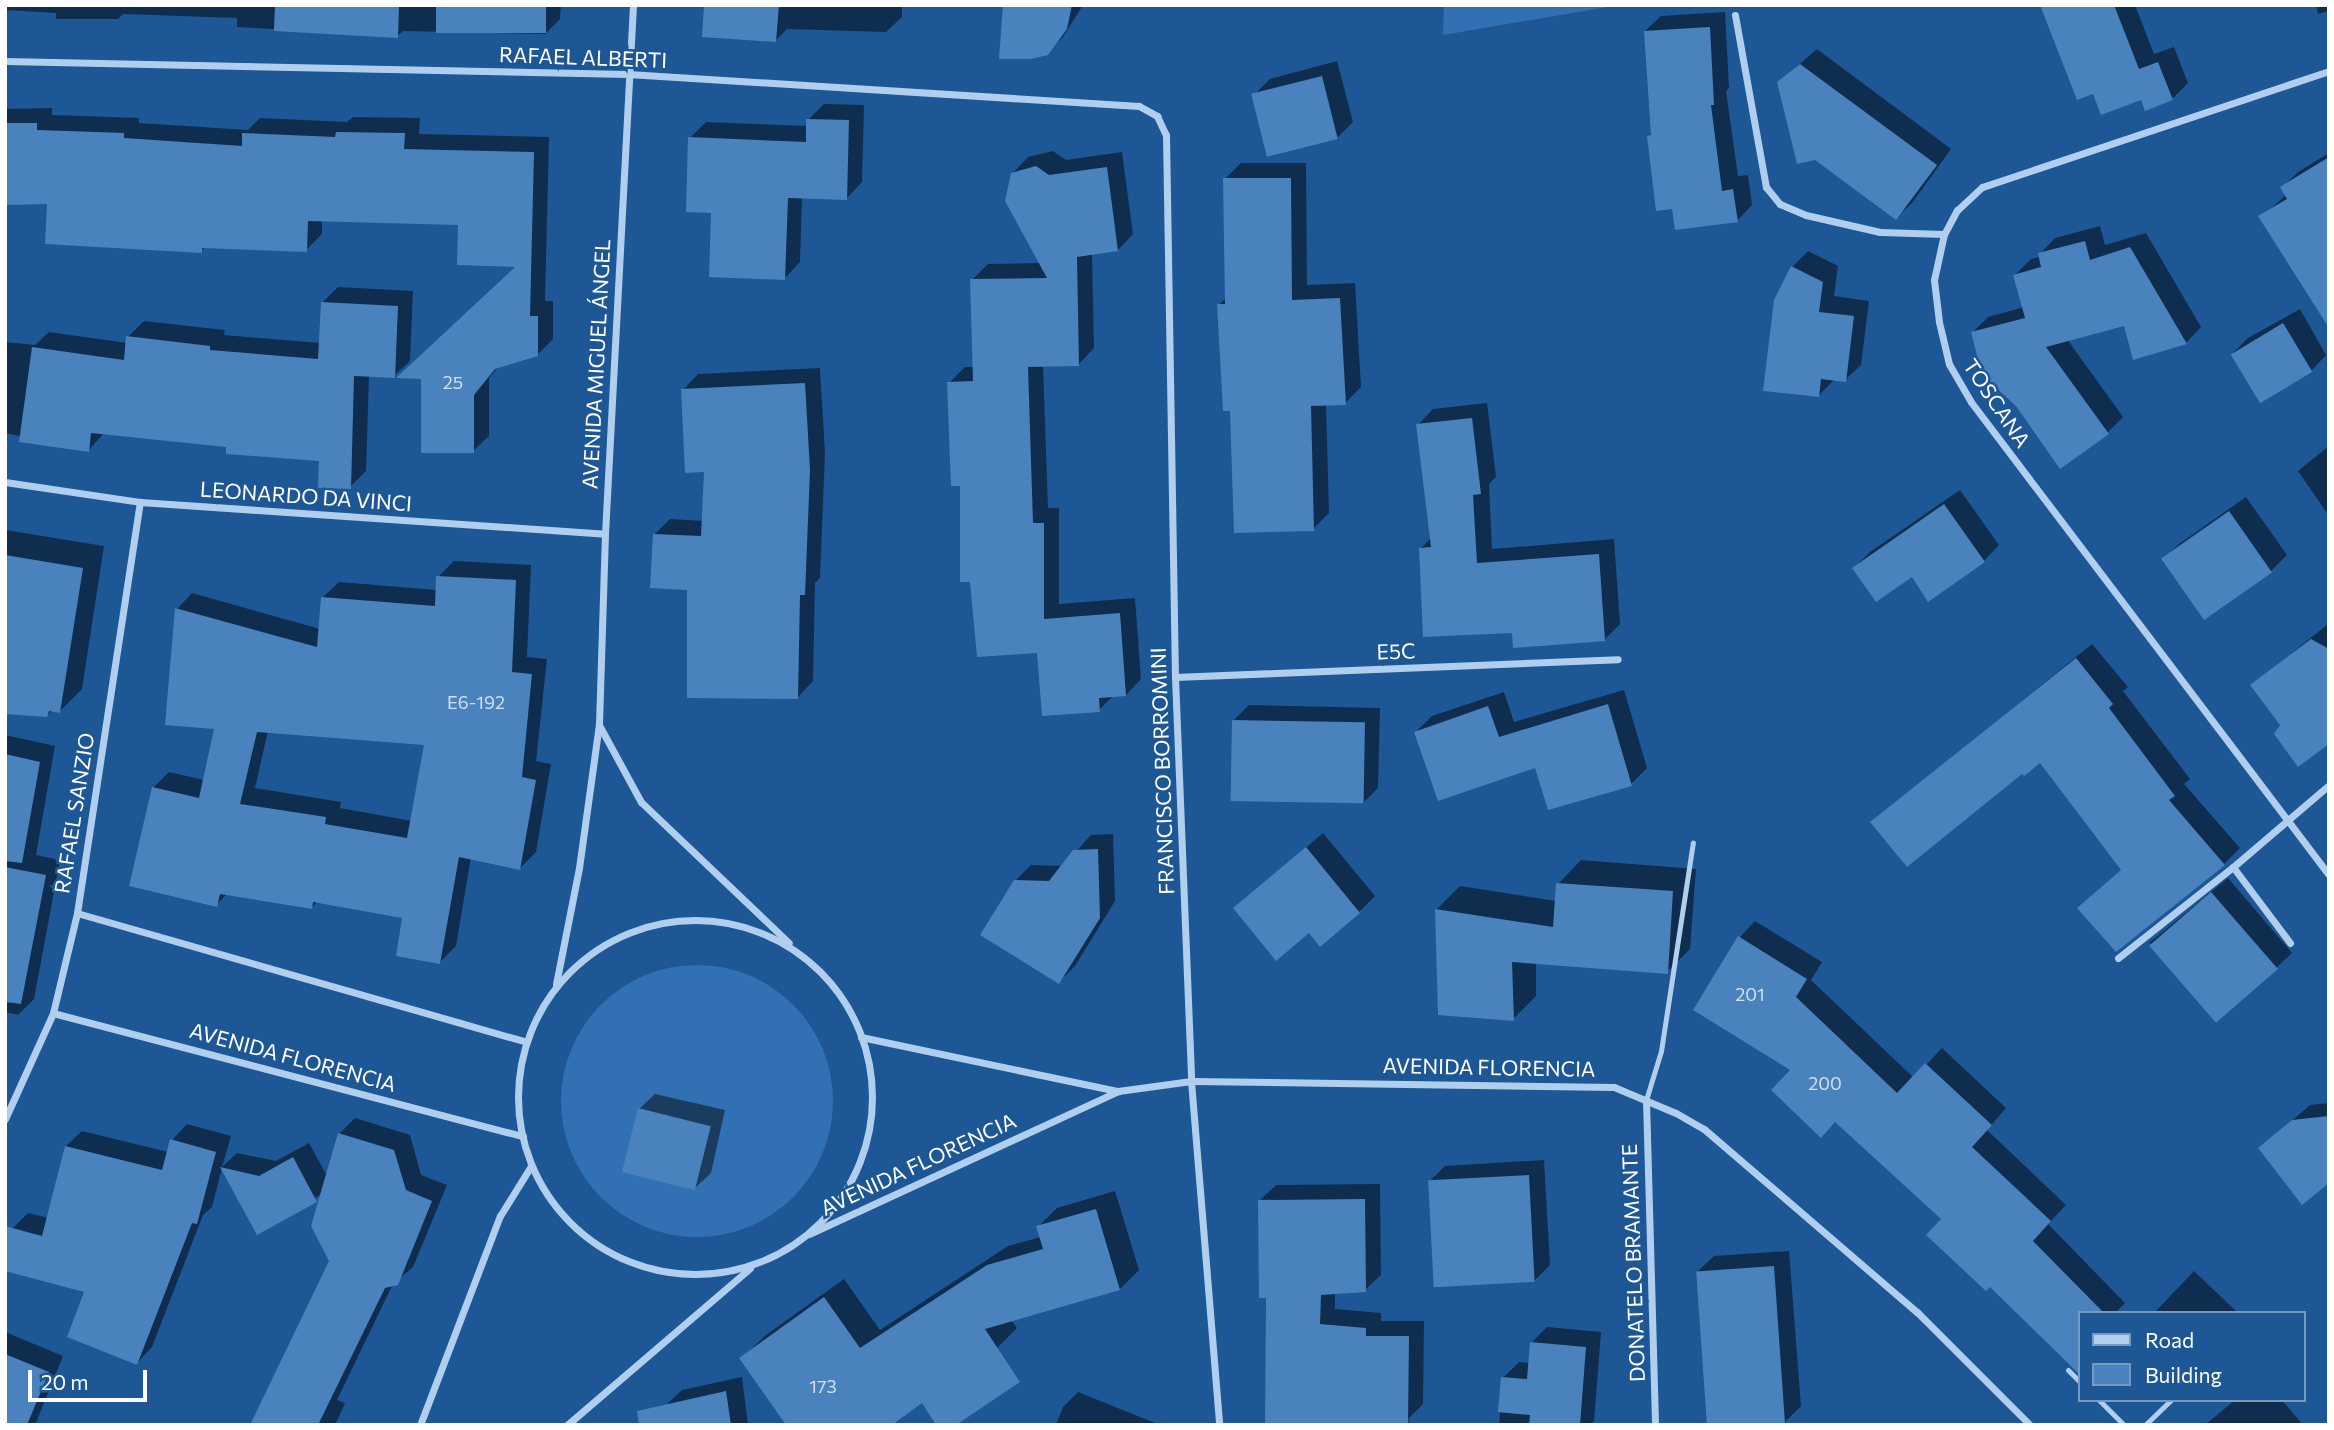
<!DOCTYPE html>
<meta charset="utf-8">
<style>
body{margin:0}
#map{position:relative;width:2334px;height:1430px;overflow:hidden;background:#1d5795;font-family:Commissioner,sans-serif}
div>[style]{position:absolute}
.green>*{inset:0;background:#3171b3}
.round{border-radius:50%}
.shadow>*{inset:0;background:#0007}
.building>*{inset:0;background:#4a82be;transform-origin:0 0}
.lane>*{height:5px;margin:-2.5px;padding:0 2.5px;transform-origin:2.5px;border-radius:2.5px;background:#b0cfef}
.street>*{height:7px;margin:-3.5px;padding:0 3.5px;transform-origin:3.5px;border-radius:3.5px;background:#b0cfef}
.street>.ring{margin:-3.5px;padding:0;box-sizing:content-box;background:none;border:7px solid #b0cfef;border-radius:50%}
span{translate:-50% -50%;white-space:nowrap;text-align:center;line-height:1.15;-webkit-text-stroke:5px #1d5795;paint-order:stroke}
.number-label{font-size:18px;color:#d2e0ef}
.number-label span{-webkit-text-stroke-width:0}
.street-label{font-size:21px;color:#fff}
.frame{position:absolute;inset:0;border:7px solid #fff;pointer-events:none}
.legend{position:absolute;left:2078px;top:1311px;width:228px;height:91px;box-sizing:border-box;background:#1d5795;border:2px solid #779abf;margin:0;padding:9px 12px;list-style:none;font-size:21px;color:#fff}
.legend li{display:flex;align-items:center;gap:14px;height:35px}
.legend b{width:35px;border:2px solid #779abf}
.scale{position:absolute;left:28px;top:1370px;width:119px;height:32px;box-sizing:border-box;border:4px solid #fff;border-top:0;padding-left:9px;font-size:21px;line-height:24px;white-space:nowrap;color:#fff;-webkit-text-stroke:5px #1d5795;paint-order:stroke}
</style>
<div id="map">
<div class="green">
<i style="clip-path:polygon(1444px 5px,1619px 5px,1443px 35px)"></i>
<i class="round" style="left:561px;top:965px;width:272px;height:272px"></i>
</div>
<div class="shadow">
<i style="clip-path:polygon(5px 5px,561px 5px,560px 19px,545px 34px,403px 31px,397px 36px,237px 27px,237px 18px,123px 14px,118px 19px,56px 19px,56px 13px,5px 10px)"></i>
<i style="clip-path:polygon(706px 5px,902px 5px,902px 17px,886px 32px,787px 29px,776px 40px)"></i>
<i style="clip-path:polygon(1003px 5px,1083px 5px,1063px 37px,1047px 53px)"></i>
<i style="clip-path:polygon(2042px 5px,2135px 5px,2154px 54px,2174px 47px,2188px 83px,2172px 99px,2094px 92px)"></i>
<i style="clip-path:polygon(2316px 5px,2329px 5px,2329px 11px,2318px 14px)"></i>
<i style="clip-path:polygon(1725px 12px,1729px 88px,1726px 91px,1738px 176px,1748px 175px,1752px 205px,1737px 221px,1673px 207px,1649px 136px,1652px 133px,1645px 31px,1661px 16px)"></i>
<i style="clip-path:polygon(1817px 49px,1951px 149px,1912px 203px,1896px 218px,1779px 82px)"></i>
<i style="clip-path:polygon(1337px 61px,1353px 122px,1337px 138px,1254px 95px,1270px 79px)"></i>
<i style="clip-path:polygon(824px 104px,864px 105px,862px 182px,847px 198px,802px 197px,800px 262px,785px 278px,713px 211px,690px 138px,706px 122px,808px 126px,808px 120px)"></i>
<i style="clip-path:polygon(52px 108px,52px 115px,139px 118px,139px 123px,248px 130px,260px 118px,347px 122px,353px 117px,420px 118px,419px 134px,549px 137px,545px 301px,553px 301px,553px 339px,538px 354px,499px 366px,489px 378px,489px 436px,473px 451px,422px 451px,518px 266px,460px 223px,322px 220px,322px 234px,306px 250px,206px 246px,201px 251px,49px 202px,5px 203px,5px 109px)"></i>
<i style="clip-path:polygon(1053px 151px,1066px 160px,1122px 152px,1133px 234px,1118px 250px,1092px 253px,1094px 348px,1079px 364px,1043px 365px,1048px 508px,1059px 508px,1059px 604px,1135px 598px,1141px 679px,1126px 695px,1114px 695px,1099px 710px,1039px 651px,962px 484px,949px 383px,965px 367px,974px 367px,972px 280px,988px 264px,1041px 263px,1012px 174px,1028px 157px)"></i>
<i style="clip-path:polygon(2329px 153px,2329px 299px,2261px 217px,2286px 195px,2282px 188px,2298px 172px)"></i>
<i style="clip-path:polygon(1241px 163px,1306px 163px,1307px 285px,1355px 283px,1361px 387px,1345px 403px,1326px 404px,1329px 513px,1313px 529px,1232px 409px,1219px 305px,1227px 297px,1225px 179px)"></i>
<i style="clip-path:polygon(2100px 226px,2105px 245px,2146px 233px,2201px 327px,2186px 343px,2125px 324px,2067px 339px,2123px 417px,2108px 432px,2060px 467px,1972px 333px,1988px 317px,2024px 307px,2015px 275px,2031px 259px,2040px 257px,2040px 254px,2055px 238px)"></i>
<i style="clip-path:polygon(1808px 251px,1838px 266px,1834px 296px,1869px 301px,1861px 365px,1845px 380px,1835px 379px,1818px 396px,1792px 267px)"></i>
<i style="clip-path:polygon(338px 287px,413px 291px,410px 361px,394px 376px,369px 375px,366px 471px,350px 487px,320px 460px,228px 445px,104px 433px,88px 451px,5px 433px,5px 342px,35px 345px,49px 332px,127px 343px,128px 337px,144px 321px,225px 330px,224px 335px,321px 343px,322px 303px)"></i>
<i style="clip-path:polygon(2300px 309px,2326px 355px,2311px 371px,2233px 353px,2248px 338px)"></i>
<i style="clip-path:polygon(820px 368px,825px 453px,820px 578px,815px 583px,813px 681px,798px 697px,689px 588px,654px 535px,670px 519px,704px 521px,706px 470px,683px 390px,698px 374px)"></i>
<i style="clip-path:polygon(1487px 403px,1496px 477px,1489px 484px,1492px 549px,1614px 539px,1620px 624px,1605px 639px,1514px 631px,1421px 548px,1432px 537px,1418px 425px,1433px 409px)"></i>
<i style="clip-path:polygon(2329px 446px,2329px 516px,2298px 471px)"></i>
<i style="clip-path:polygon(1960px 490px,1999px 545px,1984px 561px,1912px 575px,1854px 568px,1870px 552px)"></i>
<i style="clip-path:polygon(2246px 497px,2287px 555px,2271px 571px,2163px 559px,2179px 544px)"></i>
<i style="clip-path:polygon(5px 530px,104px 546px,82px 689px,60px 711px,53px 710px,47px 715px,5px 713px)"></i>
<i style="clip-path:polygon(evenodd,454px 561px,531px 565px,527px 657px,547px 659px,536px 761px,551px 764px,536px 852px,520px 868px,471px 857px,456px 946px,440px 962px,404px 916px,318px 901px,312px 907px,228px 893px,216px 905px,153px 788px,169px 772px,204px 780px,216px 727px,177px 609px,192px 593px,320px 629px,323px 597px,339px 582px,437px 590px,438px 577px,454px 561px,268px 731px,426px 744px,412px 821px,340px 808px,341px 802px,255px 788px,268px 731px)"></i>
<i style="clip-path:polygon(2328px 624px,2329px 625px,2329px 742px,2282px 725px,2252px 685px)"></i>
<i style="clip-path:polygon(2092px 644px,2128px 687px,2123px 691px,2190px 779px,2184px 784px,2240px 848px,2224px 864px,2122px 869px,2041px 760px,2022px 771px,1873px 822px)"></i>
<i style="clip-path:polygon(1624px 690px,1647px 768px,1631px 784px,1536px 765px,1416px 732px,1432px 716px,1504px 692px,1514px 722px)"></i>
<i style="clip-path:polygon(1249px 705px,1380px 708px,1378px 788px,1363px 803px,1234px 720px)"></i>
<i style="clip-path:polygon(5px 735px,55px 746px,36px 855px,60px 860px,34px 999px,18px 1015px,5px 1012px)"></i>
<i style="clip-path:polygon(1323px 833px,1375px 896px,1359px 912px,1309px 931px,1235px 908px)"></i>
<i style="clip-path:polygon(1113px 834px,1115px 901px,1075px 966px,1059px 982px,1015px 881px,1031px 865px,1063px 866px,1091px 835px)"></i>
<i style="clip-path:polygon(1581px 860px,1696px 869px,1690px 949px,1667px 972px,1536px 962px,1536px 996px,1513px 1019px,1440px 1013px,1437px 909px,1460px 886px,1556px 901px,1558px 884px)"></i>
<i style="clip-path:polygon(2228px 878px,2292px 953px,2276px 968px,2149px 943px)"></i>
<i style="clip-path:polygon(1755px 921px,1822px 962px,1811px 980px,1914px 1078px,1942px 1048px,2006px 1108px,1987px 1130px,2066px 1205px,2048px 1224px,2125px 1303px,2115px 1313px,2080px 1313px,2080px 1347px,2066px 1361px,1990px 1285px,1943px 1219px,1793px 1069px,1696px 1010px,1740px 937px)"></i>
<i style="clip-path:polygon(655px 1094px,725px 1110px,711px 1173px,695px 1188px,639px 1109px)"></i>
<i style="clip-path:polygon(2329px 1103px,2329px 1181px,2260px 1148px,2310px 1105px)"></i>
<i style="clip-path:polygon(355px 1118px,410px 1135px,421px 1175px,447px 1185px,413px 1267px,393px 1284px,337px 1400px,345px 1403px,335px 1425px,252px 1425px,331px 1261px,322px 1194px,257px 1232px,222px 1168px,212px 1207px,203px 1215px,152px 1347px,137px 1363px,87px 1290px,12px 1229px,28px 1213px,49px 1218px,66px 1146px,82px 1131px,168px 1152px,172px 1140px,187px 1124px,231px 1136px,222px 1167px,237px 1153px,276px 1161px,309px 1143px,327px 1176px,339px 1134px)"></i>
<i style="clip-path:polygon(1544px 1160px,1550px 1265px,1535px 1280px,1429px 1182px,1445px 1166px)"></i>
<i style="clip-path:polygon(1380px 1184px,1381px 1275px,1365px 1290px,1335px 1292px,1335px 1309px,1381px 1313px,1381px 1321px,1424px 1321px,1423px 1404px,1409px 1418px,1408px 1425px,1268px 1296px,1260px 1200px,1276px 1185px)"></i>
<i style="clip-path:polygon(1115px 1191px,1139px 1270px,1120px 1289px,1011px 1320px,1017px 1328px,997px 1348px,918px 1404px,746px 1354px,766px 1335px,844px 1279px,880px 1330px,1008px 1246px,1041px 1237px,1038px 1227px,1057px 1208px)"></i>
<i style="clip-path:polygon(1789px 1251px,1801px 1406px,1785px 1422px,1698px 1271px,1714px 1256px)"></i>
<i style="clip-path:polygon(2194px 1271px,2238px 1313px,2154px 1313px)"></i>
<i style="clip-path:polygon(1547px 1327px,1601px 1332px,1594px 1421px,1590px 1425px,1499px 1425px,1503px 1378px,1519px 1362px,1530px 1363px,1531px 1343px)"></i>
<i style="clip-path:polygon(5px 1332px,63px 1356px,35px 1425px,5px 1425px)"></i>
<i style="clip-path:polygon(742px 1377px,748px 1425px,668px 1425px,666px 1405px,682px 1390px)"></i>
<i style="clip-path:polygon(1078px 1392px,1160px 1425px,1056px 1425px,1063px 1407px)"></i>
<i style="clip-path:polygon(2235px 1400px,2282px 1400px,2303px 1425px,2205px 1425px)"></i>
</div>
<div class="building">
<i style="clip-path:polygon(275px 5px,399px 5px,398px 38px,274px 31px)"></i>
<i style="left:436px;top:5px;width:110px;height:28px"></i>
<i style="clip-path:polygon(704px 5px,779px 5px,776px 42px,702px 37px)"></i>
<i style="clip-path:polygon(1003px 5px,1072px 5px,1067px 29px,1048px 55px,1031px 59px,999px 59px)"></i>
<i style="clip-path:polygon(2040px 5px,2114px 5px,2139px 69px,2158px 62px,2173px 100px,2145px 111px,2141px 100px,2101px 115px,2093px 94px,2077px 100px)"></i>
<i style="clip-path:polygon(1710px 27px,1714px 105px,1711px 105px,1722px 191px,1733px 189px,1738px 222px,1675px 230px,1672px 209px,1656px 211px,1647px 136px,1651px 135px,1644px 31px)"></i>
<i style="clip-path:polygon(1800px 64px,1937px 165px,1896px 220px,1815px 160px,1797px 164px,1777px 82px)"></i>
<i style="left:1322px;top:76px;width:65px;height:73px;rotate:76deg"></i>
<i style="clip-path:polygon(806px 119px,849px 120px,847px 200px,788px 198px,785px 280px,709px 277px,711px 213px,686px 212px,688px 137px,806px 142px)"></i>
<i style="clip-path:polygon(5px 123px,37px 123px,37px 130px,124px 133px,124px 138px,242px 146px,242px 133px,335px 137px,336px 132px,405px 133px,404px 149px,534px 152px,530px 316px,538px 316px,538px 356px,495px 369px,474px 395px,474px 453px,421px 453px,421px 379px,396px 378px,515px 267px,457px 265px,458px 225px,308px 221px,307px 252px,202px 248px,202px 253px,45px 244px,47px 204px,5px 205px)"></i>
<i style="clip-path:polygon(2329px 157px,2329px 328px,2258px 216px,2287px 199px,2280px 187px)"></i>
<i style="clip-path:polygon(1036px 166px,1049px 175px,1107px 167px,1118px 251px,1077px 257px,1079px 366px,1028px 367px,1033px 523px,1044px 523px,1044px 619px,1120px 613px,1126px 696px,1099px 698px,1100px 712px,1042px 716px,1037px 653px,977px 657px,970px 582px,960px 582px,960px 486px,951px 486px,947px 382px,973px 381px,970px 279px,1047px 278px,1005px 201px,1011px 173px)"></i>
<i style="clip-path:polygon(1223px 178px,1291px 178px,1292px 300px,1340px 298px,1346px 405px,1311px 406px,1314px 531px,1234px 533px,1230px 411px,1223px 411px,1217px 304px,1225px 304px)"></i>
<i style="clip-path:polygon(2085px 241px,2090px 260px,2130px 247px,2187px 344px,2133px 360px,2124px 326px,2046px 347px,2109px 434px,2060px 469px,2016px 406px,1982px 375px,1971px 332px,2025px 318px,2013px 275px,2041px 267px,2038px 253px)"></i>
<i style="clip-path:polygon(1791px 266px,1823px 282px,1819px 312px,1854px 316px,1846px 382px,1821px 379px,1819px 397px,1763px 391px,1774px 300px)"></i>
<i style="clip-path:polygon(321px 302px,398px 306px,395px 378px,354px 376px,351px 489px,318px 488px,319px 461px,226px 454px,226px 447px,91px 433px,89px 452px,19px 442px,32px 347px,124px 360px,126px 336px,210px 346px,210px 350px,318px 359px)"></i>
<i style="left:2283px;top:323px;width:57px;height:61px;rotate:59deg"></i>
<i style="clip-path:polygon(805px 383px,810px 470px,805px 595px,800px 595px,798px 699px,687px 698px,687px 590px,650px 588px,653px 534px,701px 536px,704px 472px,685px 473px,681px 389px)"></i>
<i style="clip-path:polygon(1472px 418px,1481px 494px,1473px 495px,1477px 563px,1599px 554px,1605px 641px,1513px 648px,1512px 633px,1423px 637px,1419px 548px,1431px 547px,1416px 424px)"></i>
<i style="clip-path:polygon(1944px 504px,1985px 562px,1928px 602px,1912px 577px,1876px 602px,1852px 568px)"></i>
<i style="left:2229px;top:511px;width:75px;height:83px;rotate:55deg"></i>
<i style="clip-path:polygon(5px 555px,83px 568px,60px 713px,49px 711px,47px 717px,5px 714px)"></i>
<i style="clip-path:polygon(evenodd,436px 576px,516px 580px,512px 672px,532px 674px,522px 777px,536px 780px,520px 870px,459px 857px,440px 964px,396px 956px,402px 918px,313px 902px,312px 909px,220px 894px,217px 907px,129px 886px,152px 787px,199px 798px,214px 729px,165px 725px,175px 608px,317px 647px,321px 597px,435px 606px,436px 576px,257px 732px,424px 745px,407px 838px,325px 824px,326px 817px,240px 804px,257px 732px)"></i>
<i style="clip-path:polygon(2311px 639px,2329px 649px,2329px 744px,2298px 767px,2274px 734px,2280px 725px,2250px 685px)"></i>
<i style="clip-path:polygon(2076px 658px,2113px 704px,2109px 708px,2175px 796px,2169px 800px,2225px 865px,2116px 952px,2077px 908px,2121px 870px,2040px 763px,2024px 776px,2022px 774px,1907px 867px,1870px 822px)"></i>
<i style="clip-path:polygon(1608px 704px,1632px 786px,1548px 810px,1535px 768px,1438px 801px,1414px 732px,1488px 706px,1499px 737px)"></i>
<i style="left:1232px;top:720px;width:133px;height:81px;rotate:1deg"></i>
<i style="clip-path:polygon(5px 754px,40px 762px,22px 863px,5px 861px)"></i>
<i style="clip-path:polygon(1306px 847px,1360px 913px,1320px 947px,1309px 933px,1276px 961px,1233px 908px)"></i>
<i style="clip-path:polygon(1098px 849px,1100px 918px,1059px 984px,980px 935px,1014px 880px,1049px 881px,1073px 850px)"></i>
<i style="clip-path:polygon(5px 867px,46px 875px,21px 1004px,5px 1002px)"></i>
<i style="clip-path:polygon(1556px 883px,1673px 891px,1668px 974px,1512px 962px,1514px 1021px,1438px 1015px,1435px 909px,1553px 927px)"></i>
<i style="left:2211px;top:892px;width:102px;height:82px;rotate:49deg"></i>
<i style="clip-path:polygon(1738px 936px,1807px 979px,1796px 997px,1897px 1093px,1925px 1063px,1992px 1125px,1972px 1147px,2051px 1221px,2033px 1241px,2104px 1313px,2080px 1313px,2080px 1375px,1990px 1287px,1986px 1291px,1926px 1235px,1941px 1219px,1835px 1122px,1821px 1138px,1771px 1090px,1790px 1070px,1693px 1010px)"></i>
<i style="left:638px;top:1108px;width:75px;height:66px;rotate:14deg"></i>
<i style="clip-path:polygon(2329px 1116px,2329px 1183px,2302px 1205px,2258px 1148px,2292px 1120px)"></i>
<i style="clip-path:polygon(338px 1133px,394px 1150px,406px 1190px,432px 1201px,398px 1285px,385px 1288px,318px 1425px,250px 1425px,329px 1261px,311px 1226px)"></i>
<i style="clip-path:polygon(170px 1139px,216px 1152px,197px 1224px,192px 1223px,137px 1365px,67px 1337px,84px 1292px,5px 1271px,5px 1226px,42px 1236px,65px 1146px,162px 1170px)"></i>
<i style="clip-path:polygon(293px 1157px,317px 1202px,257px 1235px,220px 1167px,259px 1176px)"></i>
<i style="left:1529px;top:1175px;width:107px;height:101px;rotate:87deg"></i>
<i style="clip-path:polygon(1365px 1199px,1366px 1292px,1321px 1295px,1320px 1324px,1366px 1328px,1366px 1336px,1409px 1336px,1408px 1425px,1265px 1425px,1266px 1298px,1259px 1298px,1258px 1200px)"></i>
<i style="clip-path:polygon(1096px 1209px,1120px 1290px,985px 1329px,1020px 1382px,956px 1425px,936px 1425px,922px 1403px,892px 1425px,786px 1425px,739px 1358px,824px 1297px,860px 1348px,987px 1265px,1043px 1249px,1036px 1226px)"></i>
<i style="left:1774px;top:1266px;width:159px;height:78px;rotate:86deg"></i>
<i style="clip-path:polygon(1530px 1342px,1586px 1347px,1580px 1425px,1529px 1425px,1530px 1415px,1498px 1412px,1501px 1377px,1527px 1379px)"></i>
<i style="clip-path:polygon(5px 1354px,49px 1372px,27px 1425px,5px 1425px)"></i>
<i style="clip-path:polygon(726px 1391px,731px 1425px,639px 1425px,637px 1411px)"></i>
</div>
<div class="lane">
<i style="left:1646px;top:1100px;width:51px;rotate:-73deg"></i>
<i style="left:1661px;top:1051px;width:211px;rotate:-81.3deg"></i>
<i style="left:2068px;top:1370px;width:17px;rotate:45deg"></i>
<i style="left:2099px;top:1400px;width:35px;rotate:45deg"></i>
<i style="left:2145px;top:1425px;width:36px;rotate:-44deg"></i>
</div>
<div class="street">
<i style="left:1735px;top:15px;width:175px;rotate:79.8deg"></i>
<i style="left:1766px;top:187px;width:22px;rotate:51deg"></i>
<i style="left:1780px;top:204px;width:28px;rotate:23deg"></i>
<i style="left:1806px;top:215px;width:76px;rotate:12.9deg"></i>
<i style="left:1880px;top:232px;width:64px;rotate:1.8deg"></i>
<i style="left:5px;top:61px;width:623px;rotate:1.2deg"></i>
<i style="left:628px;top:74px;width:512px;rotate:3.58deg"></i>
<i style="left:1139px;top:106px;width:21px;rotate:29deg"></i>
<i style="left:1157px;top:116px;width:21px;rotate:65deg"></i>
<i style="left:1166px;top:135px;width:542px;rotate:89.05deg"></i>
<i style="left:1175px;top:677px;width:404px;rotate:87.7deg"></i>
<i style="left:1191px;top:1081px;width:345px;rotate:85.3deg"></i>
<i style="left:2329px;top:71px;width:366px;rotate:161.5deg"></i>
<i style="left:1982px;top:187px;width:34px;rotate:137deg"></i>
<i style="left:1957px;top:210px;width:27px;rotate:118deg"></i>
<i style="left:1944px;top:234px;width:47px;rotate:102.3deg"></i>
<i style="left:1934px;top:280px;width:42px;rotate:83.2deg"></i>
<i style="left:1939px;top:322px;width:43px;rotate:76.6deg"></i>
<i style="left:1949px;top:364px;width:44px;rotate:59.9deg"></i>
<i style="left:1971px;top:402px;width:593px;rotate:52.88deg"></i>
<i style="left:5px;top:482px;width:136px;rotate:8.4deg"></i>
<i style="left:140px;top:502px;width:466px;rotate:3.9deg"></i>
<i style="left:1175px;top:677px;width:443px;rotate:-2.3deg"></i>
<i style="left:599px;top:725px;width:88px;rotate:61.4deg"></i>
<i style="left:641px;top:802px;width:204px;rotate:43.6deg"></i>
<i style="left:2233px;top:867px;width:95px;rotate:53.1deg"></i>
<i style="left:77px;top:913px;width:467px;rotate:16deg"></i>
<i class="ring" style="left:518px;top:920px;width:347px;height:347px"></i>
<i style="left:2118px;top:958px;width:147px;rotate:-38.4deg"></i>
<i style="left:2233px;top:867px;width:126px;rotate:-40.5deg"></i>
<i style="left:556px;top:984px;width:118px;rotate:-78.8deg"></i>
<i style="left:579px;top:868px;width:145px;rotate:-82.1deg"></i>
<i style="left:599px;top:724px;width:190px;rotate:-88.2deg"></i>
<i style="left:605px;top:534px;width:530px;rotate:-86.97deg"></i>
<i style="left:53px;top:1013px;width:486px;rotate:14.7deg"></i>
<i style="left:861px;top:1037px;width:263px;rotate:11.9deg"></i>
<i style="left:1646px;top:1100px;width:325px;rotate:88.4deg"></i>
<i style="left:5px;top:1119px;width:116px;rotate:-65.6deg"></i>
<i style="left:53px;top:1013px;width:103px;rotate:-76.5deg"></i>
<i style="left:77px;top:913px;width:416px;rotate:-81.3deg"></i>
<i style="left:809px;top:1234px;width:340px;rotate:-24.8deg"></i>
<i style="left:1118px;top:1091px;width:74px;rotate:-7.8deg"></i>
<i style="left:1191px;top:1081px;width:423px;rotate:0.8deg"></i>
<i style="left:1614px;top:1087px;width:67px;rotate:22.8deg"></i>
<i style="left:1676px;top:1113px;width:32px;rotate:30deg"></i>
<i style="left:1704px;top:1129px;width:281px;rotate:40.7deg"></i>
<i style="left:1917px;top:1312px;width:160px;rotate:45deg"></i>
<i style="left:420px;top:1425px;width:224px;rotate:-69.1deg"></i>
<i style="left:500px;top:1216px;width:59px;rotate:-58.2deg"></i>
<i style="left:567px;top:1425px;width:241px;rotate:-40.6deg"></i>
</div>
<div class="number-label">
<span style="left:453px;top:382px">25</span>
<span style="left:476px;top:702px">E6-192</span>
<span style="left:1750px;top:994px">201</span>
<span style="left:1825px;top:1083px">200</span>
<span style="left:823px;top:1386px">173</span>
</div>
<div class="street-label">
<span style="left:583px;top:57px;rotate:2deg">RAFAEL ALBERTI</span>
<span style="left:596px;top:364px;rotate:-87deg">AVENIDA MIGUEL ÁNGEL</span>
<span style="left:1997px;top:403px;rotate:56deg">TOSCANA</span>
<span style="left:306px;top:496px;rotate:4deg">LEONARDO DA VINCI</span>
<span style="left:1396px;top:651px;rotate:-2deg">E5C</span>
<span style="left:1162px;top:771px;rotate:-92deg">FRANCISCO BORROMINI</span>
<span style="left:74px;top:813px;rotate:-81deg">RAFAEL SANZIO</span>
<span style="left:293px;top:1057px;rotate:15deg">AVENIDA FLORENCIA</span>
<span style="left:1489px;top:1067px;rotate:1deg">AVENIDA FLORENCIA</span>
<span style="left:918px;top:1164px;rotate:-25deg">AVENIDA FLORENCIA</span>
<span style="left:1633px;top:1263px;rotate:-92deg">DONATELO BRAMANTE</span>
</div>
<div class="frame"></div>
<ul class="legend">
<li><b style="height:9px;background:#b0cfef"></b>Road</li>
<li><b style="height:19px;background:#4a82be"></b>Building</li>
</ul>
<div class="scale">20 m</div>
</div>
